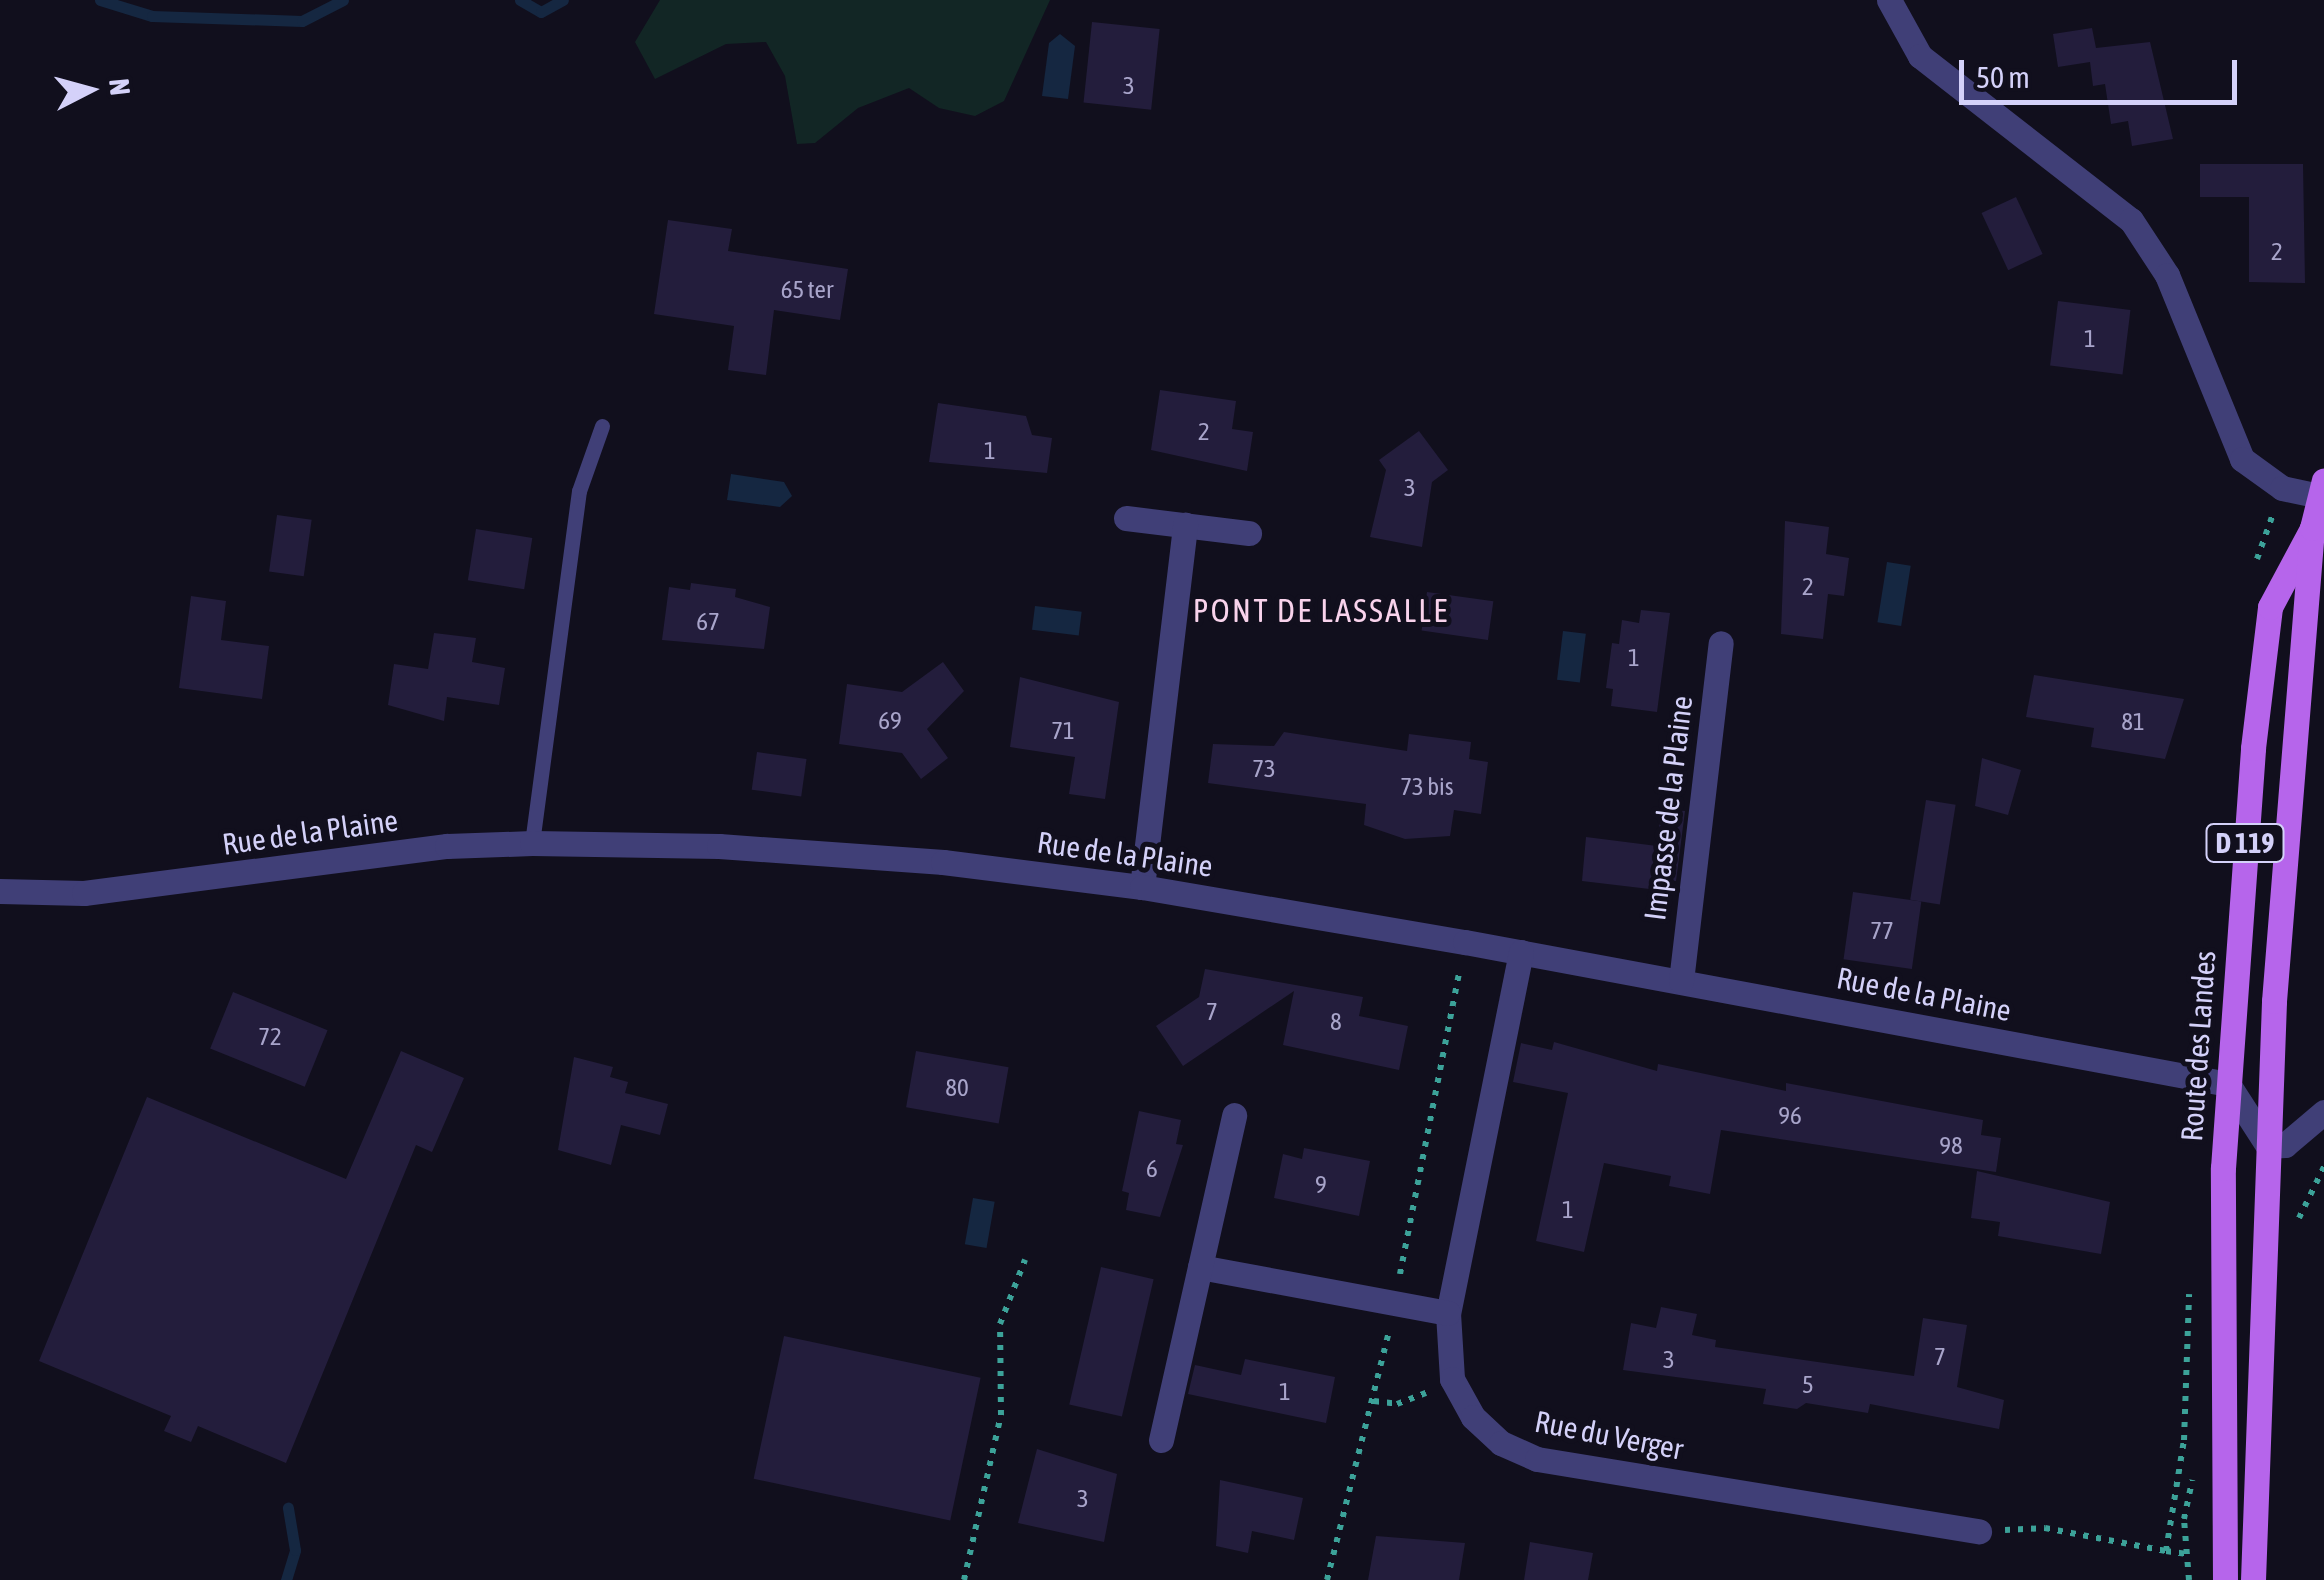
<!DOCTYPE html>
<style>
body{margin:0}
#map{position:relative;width:2324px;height:1580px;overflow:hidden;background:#110f1d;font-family:"Asap Condensed",sans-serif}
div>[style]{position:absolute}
.green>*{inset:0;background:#122625}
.water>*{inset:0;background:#152741;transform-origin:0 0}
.stream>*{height:11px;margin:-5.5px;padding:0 5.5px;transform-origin:5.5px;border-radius:5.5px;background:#152741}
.building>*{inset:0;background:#231d3c;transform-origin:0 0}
.path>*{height:6px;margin-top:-3px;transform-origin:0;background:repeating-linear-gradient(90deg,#3ca299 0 5px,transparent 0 13px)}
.service>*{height:15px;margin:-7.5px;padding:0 7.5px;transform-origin:7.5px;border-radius:7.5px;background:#403f77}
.minor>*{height:25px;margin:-12.5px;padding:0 12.5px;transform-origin:12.5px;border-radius:12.5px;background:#403f77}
.primary>*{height:25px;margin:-12.5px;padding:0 12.5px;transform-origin:12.5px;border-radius:12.5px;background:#b665eb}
span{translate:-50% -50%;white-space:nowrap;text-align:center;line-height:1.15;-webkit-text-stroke:10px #110f1d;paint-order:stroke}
.number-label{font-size:25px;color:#a8a4ca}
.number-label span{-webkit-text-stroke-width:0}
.shield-label span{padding:2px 8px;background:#110f1d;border:2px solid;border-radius:8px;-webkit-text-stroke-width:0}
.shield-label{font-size:28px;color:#d4d1f9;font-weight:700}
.street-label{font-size:30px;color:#d4d1f9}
.neighbourhood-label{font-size:32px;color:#f9d3ec;letter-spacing:2.5px}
.north{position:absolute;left:40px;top:40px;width:100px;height:100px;-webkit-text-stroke:8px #110f1d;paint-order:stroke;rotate:84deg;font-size:28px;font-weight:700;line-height:40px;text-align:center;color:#d4d1f9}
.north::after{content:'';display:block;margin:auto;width:35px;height:45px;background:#d4d1f9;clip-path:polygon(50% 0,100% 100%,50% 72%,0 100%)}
.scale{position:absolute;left:1959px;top:60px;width:278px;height:45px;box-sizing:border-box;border:5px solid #d4d1f9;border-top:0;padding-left:12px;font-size:30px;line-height:35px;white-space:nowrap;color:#d4d1f9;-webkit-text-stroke:8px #110f1d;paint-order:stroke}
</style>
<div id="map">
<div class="green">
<i style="clip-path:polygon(660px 0,1050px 0,1004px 101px,975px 116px,939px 108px,909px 88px,858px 108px,815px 143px,797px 144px,785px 76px,766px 42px,726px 44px,655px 79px,635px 42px)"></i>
</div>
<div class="water">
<i style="clip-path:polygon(1060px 34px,1075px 46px,1068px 99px,1042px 96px,1049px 43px)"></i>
<i style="clip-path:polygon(731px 474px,784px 482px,792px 496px,780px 507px,727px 500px)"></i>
<i style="left:1887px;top:562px;width:24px;height:61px;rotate:9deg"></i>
<i style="left:1035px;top:606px;width:47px;height:24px;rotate:7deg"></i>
<i style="left:1563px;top:631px;width:23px;height:49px;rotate:7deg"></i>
<i style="left:973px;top:1198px;width:22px;height:47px;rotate:10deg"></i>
</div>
<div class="stream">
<i style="left:100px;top:0;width:54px;rotate:17.1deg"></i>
<i style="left:152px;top:16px;width:150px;rotate:1.9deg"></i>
<i style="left:302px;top:21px;width:46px;rotate:-27.1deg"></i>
<i style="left:520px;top:0;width:24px;rotate:30deg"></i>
<i style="left:541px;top:12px;width:25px;rotate:-29deg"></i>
<i style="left:286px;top:1580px;width:31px;rotate:-73deg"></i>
<i style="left:295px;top:1550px;width:43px;rotate:-99.5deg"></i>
</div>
<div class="building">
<i style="left:1092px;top:22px;width:68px;height:81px;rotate:6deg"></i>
<i style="clip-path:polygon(2092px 28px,2096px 48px,2150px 42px,2173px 139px,2132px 146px,2128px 121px,2111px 124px,2105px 84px,2093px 86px,2090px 62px,2058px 67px,2053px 34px)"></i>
<i style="clip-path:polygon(2200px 164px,2303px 164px,2305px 283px,2249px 282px,2249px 197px,2200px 197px)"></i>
<i style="left:2016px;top:197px;width:63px;height:38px;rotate:65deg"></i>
<i style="clip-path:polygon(668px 220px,732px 229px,728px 251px,848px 269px,840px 320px,774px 310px,766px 375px,728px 370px,734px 326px,654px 314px)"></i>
<i style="left:2058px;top:301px;width:73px;height:65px;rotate:7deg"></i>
<i style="clip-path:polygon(1160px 390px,1236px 401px,1232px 429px,1253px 432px,1247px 471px,1151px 450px)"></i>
<i style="clip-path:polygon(938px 403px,1026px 416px,1032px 435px,1052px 438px,1047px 473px,929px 462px)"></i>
<i style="clip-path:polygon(1419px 431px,1448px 470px,1432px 482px,1422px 547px,1370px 537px,1386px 470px,1379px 460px)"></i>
<i style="left:277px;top:515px;width:35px;height:57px;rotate:8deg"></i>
<i style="clip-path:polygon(1785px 521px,1829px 527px,1826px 554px,1849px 558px,1844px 596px,1828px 594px,1823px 639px,1781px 634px)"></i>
<i style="left:476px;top:529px;width:57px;height:52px;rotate:9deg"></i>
<i style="clip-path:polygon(691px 583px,736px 589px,735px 597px,770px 607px,764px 649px,662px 640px,669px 587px,690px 590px)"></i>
<i style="left:1427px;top:592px;width:67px;height:39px;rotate:8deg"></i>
<i style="clip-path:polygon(191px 596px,226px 601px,221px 640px,269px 646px,262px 699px,179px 688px)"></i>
<i style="clip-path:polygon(1641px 610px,1670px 613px,1657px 712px,1611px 706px,1613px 689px,1606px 688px,1612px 643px,1619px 644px,1622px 620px,1639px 623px)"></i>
<i style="clip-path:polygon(434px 633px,476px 638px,472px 662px,505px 668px,499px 705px,447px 697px,444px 721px,388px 705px,394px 664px,428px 669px)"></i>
<i style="clip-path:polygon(943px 662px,964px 691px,927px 729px,948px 758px,921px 779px,902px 753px,839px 744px,847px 684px,902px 692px)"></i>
<i style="clip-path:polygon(2034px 675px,2184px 699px,2165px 759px,2091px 747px,2094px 728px,2026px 717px)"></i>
<i style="clip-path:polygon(1020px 677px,1119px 702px,1105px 799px,1069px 794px,1075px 757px,1010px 747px)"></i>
<i style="clip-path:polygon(1284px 732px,1407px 751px,1409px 734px,1471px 742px,1469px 759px,1488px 762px,1481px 814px,1454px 810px,1450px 836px,1405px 839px,1364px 825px,1366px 804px,1208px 783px,1213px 744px,1274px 746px)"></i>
<i style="left:757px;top:752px;width:50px;height:38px;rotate:8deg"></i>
<i style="clip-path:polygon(1982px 758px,2021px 770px,2008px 815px,1975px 806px)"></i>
<i style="left:1926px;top:800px;width:30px;height:101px;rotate:9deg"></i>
<i style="clip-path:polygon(1661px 809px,1685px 811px,1676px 881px,1659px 879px,1658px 890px,1582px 881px,1586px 837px,1657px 846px)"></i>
<i style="left:1853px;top:892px;width:69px;height:68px;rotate:8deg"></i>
<i style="clip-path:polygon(1205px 969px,1363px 997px,1359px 1016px,1408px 1026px,1399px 1070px,1283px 1045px,1294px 991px,1183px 1066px,1156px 1026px,1199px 997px)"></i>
<i style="left:233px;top:992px;width:102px;height:61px;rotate:22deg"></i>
<i style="clip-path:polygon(1554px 1042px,1657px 1071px,1658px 1064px,1786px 1091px,1786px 1083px,1983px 1120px,1981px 1135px,2001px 1138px,1996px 1172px,1721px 1130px,1710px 1194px,1669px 1186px,1671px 1176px,1604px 1163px,1584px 1252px,1536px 1241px,1568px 1093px,1513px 1082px,1521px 1043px,1552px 1050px)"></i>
<i style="clip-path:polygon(401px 1051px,464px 1078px,432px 1152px,416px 1145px,286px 1463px,198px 1426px,191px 1442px,164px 1431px,171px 1416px,39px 1361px,147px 1097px,346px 1179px)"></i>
<i style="left:916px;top:1051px;width:94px;height:57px;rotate:10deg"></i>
<i style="clip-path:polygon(574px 1057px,613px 1067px,610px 1077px,628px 1082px,625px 1093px,668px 1104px,660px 1135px,621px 1125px,611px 1165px,558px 1150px)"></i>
<i style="clip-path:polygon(1139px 1111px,1181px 1120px,1176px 1144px,1183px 1145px,1160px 1217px,1126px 1210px,1129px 1193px,1122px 1191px)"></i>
<i style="clip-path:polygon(1304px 1148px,1370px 1161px,1359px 1216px,1274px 1198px,1283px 1154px,1302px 1159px)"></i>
<i style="clip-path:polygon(1977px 1171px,2110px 1202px,2101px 1254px,1998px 1236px,2000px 1222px,1971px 1218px)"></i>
<i style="left:1101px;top:1267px;width:54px;height:141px;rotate:13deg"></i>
<i style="clip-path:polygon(1661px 1307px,1697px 1314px,1692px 1335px,1716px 1340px,1715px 1347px,1914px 1376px,1923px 1318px,1967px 1325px,1957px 1387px,2004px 1400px,1999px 1429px,1870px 1404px,1868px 1413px,1806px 1403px,1797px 1409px,1763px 1404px,1766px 1389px,1623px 1370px,1631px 1323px,1656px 1328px)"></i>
<i style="left:784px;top:1336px;width:201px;height:146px;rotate:12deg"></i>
<i style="clip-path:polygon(1245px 1359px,1335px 1377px,1326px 1423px,1188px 1394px,1195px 1365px,1241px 1375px)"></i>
<i style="clip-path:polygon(1037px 1449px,1117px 1474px,1104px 1542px,1018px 1523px)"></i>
<i style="clip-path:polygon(1220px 1480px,1303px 1498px,1294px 1540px,1252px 1531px,1248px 1553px,1216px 1546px)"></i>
<i style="clip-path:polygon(1376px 1536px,1465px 1543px,1459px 1580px,1368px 1580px)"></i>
<i style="clip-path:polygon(1530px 1542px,1593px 1553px,1588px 1580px,1524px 1580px)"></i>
</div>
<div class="path">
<i style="left:2257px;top:559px;width:48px;rotate:-70.4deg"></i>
<i style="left:2299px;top:1218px;width:57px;rotate:-63.9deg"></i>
<i style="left:1400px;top:1274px;width:308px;rotate:-78.9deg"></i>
<i style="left:1374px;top:1401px;width:23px;rotate:7deg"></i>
<i style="left:1397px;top:1404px;width:31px;rotate:-21deg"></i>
<i style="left:2005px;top:1530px;width:40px;rotate:-2.9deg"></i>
<i style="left:2045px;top:1528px;width:123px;rotate:10.8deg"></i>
<i style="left:2166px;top:1551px;width:112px;rotate:-80.8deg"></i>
<i style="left:2184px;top:1440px;width:146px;rotate:-88deg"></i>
<i style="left:2166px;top:1551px;width:21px;rotate:8deg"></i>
<i style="left:964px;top:1580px;width:169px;rotate:-77.4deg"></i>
<i style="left:1001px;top:1415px;width:91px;rotate:-90.6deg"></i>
<i style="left:1000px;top:1324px;width:69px;rotate:-68.7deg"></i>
<i style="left:1327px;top:1580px;width:257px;rotate:-76deg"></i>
<i style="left:2189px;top:1580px;width:61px;rotate:-94.7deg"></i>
<i style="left:2184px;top:1519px;width:40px;rotate:-78deg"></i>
</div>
<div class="service">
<i style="left:532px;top:843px;width:355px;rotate:-82.4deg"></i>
<i style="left:579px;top:491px;width:69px;rotate:-70.5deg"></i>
</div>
<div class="minor">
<i style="left:1889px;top:0;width:64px;rotate:61deg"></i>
<i style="left:1920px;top:56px;width:267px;rotate:37.9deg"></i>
<i style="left:2131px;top:220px;width:66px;rotate:56.8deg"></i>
<i style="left:2167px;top:275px;width:199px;rotate:67.8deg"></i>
<i style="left:2242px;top:459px;width:49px;rotate:35.9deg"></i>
<i style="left:2282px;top:488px;width:39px;rotate:12deg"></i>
<i style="left:1126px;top:518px;width:124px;rotate:7deg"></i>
<i style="left:1142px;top:887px;width:365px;rotate:-83.2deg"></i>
<i style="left:0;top:891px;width:84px;rotate:1.4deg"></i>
<i style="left:84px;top:893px;width:366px;rotate:-7.4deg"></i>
<i style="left:447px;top:846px;width:85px;rotate:-2deg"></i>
<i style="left:532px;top:843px;width:187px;rotate:0.9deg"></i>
<i style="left:719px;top:846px;width:225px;rotate:4.1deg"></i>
<i style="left:943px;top:862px;width:201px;rotate:7.2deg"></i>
<i style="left:1142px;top:887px;width:328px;rotate:9.7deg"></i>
<i style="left:1465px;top:942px;width:776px;rotate:10.54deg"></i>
<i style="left:2228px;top:1084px;width:74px;rotate:57.2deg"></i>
<i style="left:2268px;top:1146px;width:17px;rotate:-3deg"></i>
<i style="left:2285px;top:1145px;width:51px;rotate:-40.2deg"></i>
<i style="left:1521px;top:952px;width:368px;rotate:101.4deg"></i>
<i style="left:1448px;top:1313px;width:66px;rotate:86.5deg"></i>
<i style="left:1452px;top:1379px;width:43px;rotate:61.1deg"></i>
<i style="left:1473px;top:1417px;width:38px;rotate:43deg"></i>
<i style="left:1501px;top:1443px;width:39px;rotate:24deg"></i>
<i style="left:1537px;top:1459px;width:448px;rotate:9.3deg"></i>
<i style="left:1681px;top:981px;width:340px;rotate:-83.3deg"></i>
<i style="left:1200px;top:1267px;width:252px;rotate:10.5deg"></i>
<i style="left:1161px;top:1440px;width:333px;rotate:-77.3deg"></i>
</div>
<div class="primary">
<i style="left:2225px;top:1580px;width:412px;rotate:-90.3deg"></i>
<i style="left:2223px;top:1168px;width:421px;rotate:-85.9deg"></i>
<i style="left:2253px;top:748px;width:142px;rotate:-83.1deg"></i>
<i style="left:2270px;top:607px;width:85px;rotate:-61.9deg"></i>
<i style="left:2253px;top:1580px;width:579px;rotate:-87.92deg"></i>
<i style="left:2274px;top:1001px;width:475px;rotate:-85.4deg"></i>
<i style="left:2312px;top:528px;width:49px;rotate:-76deg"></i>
</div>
<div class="number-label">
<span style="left:1129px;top:85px">3</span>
<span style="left:2277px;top:251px">2</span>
<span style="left:807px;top:289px">65 ter</span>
<span style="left:2090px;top:338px">1</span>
<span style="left:1204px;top:431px">2</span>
<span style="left:990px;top:450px">1</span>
<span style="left:1410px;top:487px">3</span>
<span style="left:1808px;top:586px">2</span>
<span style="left:708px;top:621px">67</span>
<span style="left:1634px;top:657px">1</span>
<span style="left:890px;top:720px">69</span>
<span style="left:2133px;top:721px">81</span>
<span style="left:1063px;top:730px">71</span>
<span style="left:1264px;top:768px">73</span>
<span style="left:1427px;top:786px">73 bis</span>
<span style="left:1882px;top:930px">77</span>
<span style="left:1212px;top:1011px">7</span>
<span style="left:1336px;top:1021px">8</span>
<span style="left:270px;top:1036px">72</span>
<span style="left:957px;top:1087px">80</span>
<span style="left:1790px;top:1115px">96</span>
<span style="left:1951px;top:1145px">98</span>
<span style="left:1152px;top:1168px">6</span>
<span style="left:1321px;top:1184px">9</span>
<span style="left:1568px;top:1209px">1</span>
<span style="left:1940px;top:1356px">7</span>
<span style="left:1669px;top:1359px">3</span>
<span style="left:1808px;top:1384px">5</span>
<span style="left:1285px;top:1391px">1</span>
<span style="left:1083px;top:1498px">3</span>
</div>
<div class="shield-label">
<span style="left:2245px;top:843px">D 119</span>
</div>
<div class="street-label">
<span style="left:1668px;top:808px;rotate:-83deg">Impasse de la Plaine</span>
<span style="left:310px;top:832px;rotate:-8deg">Rue de la Plaine</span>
<span style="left:1125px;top:854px;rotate:8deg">Rue de la Plaine</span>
<span style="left:1924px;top:994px;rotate:11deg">Rue de la Plaine</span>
<span style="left:2198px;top:1046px;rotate:-86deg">Route des Landes</span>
<span style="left:1609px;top:1435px;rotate:11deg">Rue du Verger</span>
</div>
<div class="neighbourhood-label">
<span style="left:1321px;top:611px">PONT DE LASSALLE</span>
</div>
<div class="north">N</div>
<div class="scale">50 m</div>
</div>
